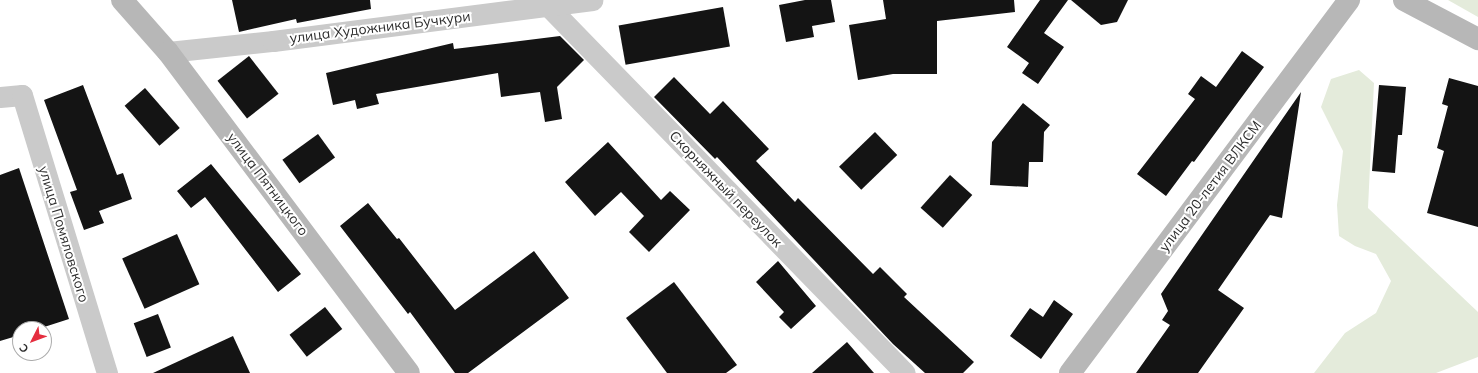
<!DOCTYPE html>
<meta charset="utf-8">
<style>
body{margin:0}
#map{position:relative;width:1478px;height:373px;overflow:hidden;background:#fff;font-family:Mulish,sans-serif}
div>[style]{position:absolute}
.green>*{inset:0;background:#e4ebdb}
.building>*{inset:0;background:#141414;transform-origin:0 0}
.street>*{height:21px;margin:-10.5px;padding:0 10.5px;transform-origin:10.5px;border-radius:10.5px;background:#cacaca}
.secondary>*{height:22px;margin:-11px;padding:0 11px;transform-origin:11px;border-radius:11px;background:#b7b7b7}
span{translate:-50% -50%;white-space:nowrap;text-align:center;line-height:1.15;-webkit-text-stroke:4px #fff;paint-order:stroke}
.street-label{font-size:14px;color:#2d2d2d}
.north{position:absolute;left:12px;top:321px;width:40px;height:40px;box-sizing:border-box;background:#fff;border:1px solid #ababab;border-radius:50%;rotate:228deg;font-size:11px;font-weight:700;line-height:16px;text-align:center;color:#2d2d2d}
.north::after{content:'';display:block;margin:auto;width:14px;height:18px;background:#e52e3f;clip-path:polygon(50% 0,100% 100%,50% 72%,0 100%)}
</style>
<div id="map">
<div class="green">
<i style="clip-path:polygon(1448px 0,1478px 0,1478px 17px)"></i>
<i style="clip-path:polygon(1359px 70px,1374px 83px,1368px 208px,1478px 312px,1478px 357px,1436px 373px,1314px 373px,1345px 333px,1376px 313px,1391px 281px,1376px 254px,1355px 246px,1339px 236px,1337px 205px,1343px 151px,1321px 107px,1331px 79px)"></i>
</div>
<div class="building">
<i style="clip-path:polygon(232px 0,370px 0,371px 9px,297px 23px,296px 19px,239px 32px)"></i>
<i style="clip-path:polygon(805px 0,831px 0,835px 22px,812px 26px,814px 37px,786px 42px,779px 5px)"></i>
<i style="clip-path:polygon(883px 0,1014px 0,1015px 12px,937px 21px,937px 74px,893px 74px,858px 80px,849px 25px,886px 19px)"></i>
<i style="clip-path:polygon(1040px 0,1068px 0,1044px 33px,1064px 47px,1038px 84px,1022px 73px,1029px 63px,1007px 47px)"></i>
<i style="clip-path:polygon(1071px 0,1128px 0,1117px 22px,1101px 25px)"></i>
<i style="left:723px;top:7px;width:40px;height:106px;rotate:80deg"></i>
<i style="clip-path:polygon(560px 36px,584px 60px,557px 87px,562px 119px,545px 122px,540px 92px,501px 97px,498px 73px,376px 94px,379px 104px,357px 109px,355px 100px,333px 105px,326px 73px,453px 43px,454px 49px)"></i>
<i style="clip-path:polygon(1242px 51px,1264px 67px,1194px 162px,1192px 161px,1166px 196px,1137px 174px,1195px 99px,1188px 94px,1201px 76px,1216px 87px)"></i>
<i style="left:249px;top:56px;width:48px;height:40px;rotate:52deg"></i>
<i style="clip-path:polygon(674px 77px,710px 114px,723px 101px,769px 149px,756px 161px,795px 202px,798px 198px,873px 274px,880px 267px,907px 294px,904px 297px,974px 362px,963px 373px,925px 373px,893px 344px,717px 157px,715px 159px,654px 97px)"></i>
<i style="clip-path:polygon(1449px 78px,1478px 86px,1478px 227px,1427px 213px,1444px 151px,1437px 148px,1448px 106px,1442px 104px)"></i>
<i style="clip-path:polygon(83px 85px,117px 175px,123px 173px,132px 199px,99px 211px,104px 223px,84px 230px,70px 192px,77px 190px,44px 100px)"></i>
<i style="clip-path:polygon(1379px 85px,1406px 87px,1402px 135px,1398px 135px,1395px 173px,1372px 171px)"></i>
<i style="left:145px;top:88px;width:53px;height:27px;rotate:49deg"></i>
<i style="clip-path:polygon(1301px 92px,1282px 218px,1270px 215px,1218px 290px,1244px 308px,1198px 373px,1136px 373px,1170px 325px,1162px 320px,1168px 311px,1161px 294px)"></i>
<i style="clip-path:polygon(1023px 103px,1050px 125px,1044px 132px,1043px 162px,1029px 162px,1028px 187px,990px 185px,992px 142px)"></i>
<i style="left:875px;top:132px;width:32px;height:50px;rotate:46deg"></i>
<i style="left:318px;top:134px;width:29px;height:44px;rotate:54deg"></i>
<i style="clip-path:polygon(608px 142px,661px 200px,670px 191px,690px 210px,649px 252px,629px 232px,644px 216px,621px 192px,595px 216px,565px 182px)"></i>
<i style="clip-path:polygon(211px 164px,301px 274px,278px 292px,205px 197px,191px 208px,177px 191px)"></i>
<i style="clip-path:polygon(19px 168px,69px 319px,38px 329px,20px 329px,20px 335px,0 341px,0 175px)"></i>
<i style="left:950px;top:175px;width:30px;height:44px;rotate:42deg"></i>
<i style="clip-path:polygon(368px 203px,397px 239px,399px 238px,455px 310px,534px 251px,569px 298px,468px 373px,455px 373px,410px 312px,408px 314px,340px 226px)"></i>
<i style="left:177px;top:234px;width:55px;height:60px;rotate:66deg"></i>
<i style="clip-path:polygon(778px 261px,816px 306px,791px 329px,779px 317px,784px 312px,756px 282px)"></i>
<i style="clip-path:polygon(674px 282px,737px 365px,726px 373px,667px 373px,626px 318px)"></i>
<i style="clip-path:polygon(1054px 300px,1073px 314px,1041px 359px,1010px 336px,1030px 308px,1043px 317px)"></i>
<i style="left:325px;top:307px;width:28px;height:45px;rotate:52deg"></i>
<i style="left:158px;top:314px;width:36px;height:26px;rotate:69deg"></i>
<i style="clip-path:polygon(233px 336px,250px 373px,153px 373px)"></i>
<i style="clip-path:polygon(847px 342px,874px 373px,812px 373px)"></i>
</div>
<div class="street">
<i style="left:547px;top:5px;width:513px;rotate:45.79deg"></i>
<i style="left:168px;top:52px;width:106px;rotate:-6deg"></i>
<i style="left:273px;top:41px;width:322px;rotate:-7.3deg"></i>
<i style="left:0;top:97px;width:22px;rotate:-5deg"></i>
<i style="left:22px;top:95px;width:291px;rotate:73deg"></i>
</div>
<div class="secondary">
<i style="left:122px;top:0;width:69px;rotate:48.5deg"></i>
<i style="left:168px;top:52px;width:401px;rotate:53.1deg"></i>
<i style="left:1404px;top:0;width:84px;rotate:27.8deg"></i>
<i style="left:1070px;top:373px;width:466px;rotate:-53.2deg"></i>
</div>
<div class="street-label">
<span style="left:380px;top:27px;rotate:-7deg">улица Художника Бучкури</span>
<span style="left:268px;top:184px;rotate:53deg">улица Пятницкого</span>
<span style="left:1210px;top:186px;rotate:-53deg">улица 20-летия ВЛКСМ</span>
<span style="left:726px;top:189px;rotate:46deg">Скорняжный переулок</span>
<span style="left:64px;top:234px;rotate:73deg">улица Помяловского</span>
</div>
<div class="north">С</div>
</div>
